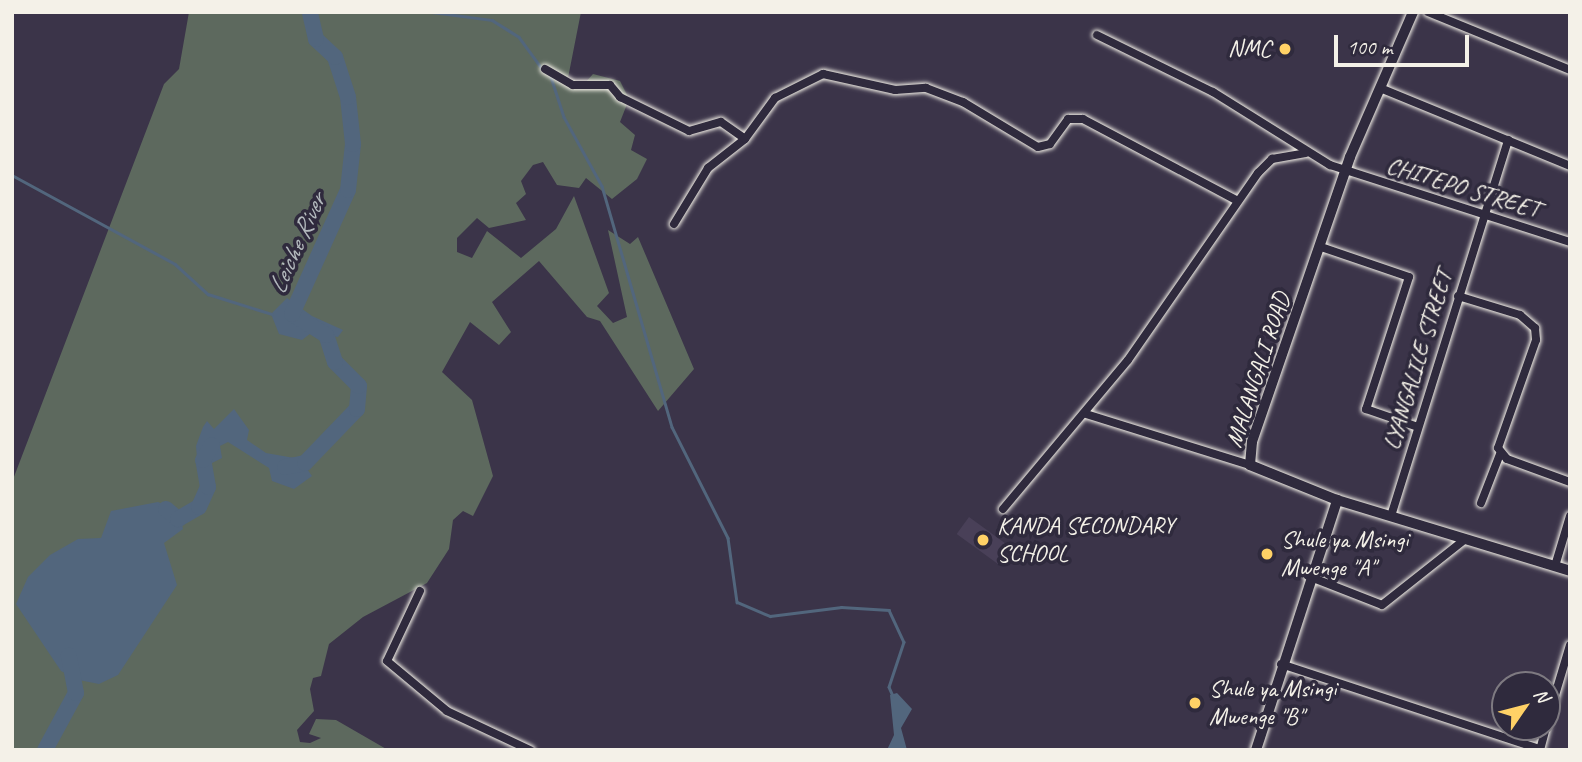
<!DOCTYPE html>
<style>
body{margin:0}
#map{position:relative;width:1582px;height:762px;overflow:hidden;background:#3b3449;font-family:Caveat,sans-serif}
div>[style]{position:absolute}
.built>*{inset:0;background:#494058;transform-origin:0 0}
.green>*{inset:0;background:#5d695e}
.water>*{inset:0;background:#52667d}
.stream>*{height:2.5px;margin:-1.25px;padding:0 1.25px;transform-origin:1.25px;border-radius:1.25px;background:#52667d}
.river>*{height:16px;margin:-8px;padding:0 8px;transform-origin:8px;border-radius:8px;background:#52667d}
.roads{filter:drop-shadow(0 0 2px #f4f1e8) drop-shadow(0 0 2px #f4f1e8)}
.minor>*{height:8px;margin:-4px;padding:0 4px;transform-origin:4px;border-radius:4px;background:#2f2a3d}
.tertiary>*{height:10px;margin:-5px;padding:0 5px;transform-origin:5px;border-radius:5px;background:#2f2a3d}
.dots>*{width:19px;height:19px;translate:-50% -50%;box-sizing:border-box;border:4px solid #2f2a3d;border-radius:50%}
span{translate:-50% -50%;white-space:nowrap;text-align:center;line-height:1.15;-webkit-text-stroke:7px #2f2a3d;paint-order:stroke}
.poi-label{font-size:24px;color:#f4f1e8}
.right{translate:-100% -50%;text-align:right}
.left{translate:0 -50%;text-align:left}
.street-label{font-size:24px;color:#f4f1e8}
.water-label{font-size:26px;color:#b3b9bd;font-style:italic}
.frame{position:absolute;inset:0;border:14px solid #f4f1e8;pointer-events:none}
.north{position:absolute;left:1491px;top:671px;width:70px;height:70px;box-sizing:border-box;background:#2f2a3d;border:2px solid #7e7a81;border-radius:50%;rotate:55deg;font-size:19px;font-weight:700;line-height:28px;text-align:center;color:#f4f1e8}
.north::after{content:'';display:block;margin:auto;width:24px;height:32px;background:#ffd166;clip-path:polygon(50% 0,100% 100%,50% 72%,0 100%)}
.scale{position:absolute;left:1334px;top:35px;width:135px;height:32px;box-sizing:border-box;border:4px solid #f4f1e8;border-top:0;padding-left:9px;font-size:21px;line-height:24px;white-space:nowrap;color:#f4f1e8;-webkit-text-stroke:5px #2f2a3d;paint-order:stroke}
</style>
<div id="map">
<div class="built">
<i style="left:969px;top:517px;width:51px;height:21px;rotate:36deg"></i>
</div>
<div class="green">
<i style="clip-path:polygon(189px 12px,581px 12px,568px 78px,584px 84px,593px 74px,620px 81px,629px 99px,620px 122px,635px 135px,631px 150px,647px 159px,637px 179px,612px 199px,586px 178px,579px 188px,557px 185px,543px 162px,533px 165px,521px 181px,526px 194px,516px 203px,526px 220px,489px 228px,477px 218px,457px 238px,457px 252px,472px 258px,487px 231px,521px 258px,556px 229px,574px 196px,609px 293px,597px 306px,613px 323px,627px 317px,608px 230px,630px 244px,638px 237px,694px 369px,658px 411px,600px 321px,587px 317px,539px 261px,492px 302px,511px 332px,499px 345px,470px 322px,442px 372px,472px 400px,493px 476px,473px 516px,463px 511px,453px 520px,449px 549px,427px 583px,363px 617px,329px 644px,321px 676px,313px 678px,310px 689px,314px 711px,297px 730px,300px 742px,310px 743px,321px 738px,309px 734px,316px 719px,336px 720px,388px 750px,12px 750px,12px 482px,164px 84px,179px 69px)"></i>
</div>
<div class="water">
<i style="clip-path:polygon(287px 298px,312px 316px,343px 330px,338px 337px,311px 333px,302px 340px,279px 334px,271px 314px)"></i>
<i style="clip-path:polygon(234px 409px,249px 430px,247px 440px,266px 453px,300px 459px,312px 476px,294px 489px,272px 481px,269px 468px,228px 442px,220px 446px,222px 458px,198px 470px,196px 446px,203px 427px,207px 421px,214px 429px)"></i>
<i style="clip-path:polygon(158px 502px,179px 511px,183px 529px,164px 543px,177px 585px,118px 675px,99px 684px,79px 680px,61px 671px,16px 604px,28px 577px,50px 555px,78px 539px,101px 538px,111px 511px)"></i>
<i style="clip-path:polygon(897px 693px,912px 709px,901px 728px,907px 750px,887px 750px,894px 735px,890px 695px)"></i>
</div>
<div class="stream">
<i style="left:432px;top:12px;width:61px;rotate:7.6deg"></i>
<i style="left:492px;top:20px;width:32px;rotate:32deg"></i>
<i style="left:519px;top:37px;width:41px;rotate:54deg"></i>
<i style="left:551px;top:77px;width:42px;rotate:72deg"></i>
<i style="left:564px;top:117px;width:79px;rotate:61.2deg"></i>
<i style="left:602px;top:186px;width:251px;rotate:73.8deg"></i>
<i style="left:672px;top:427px;width:124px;rotate:63.2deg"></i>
<i style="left:728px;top:538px;width:65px;rotate:82deg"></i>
<i style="left:737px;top:602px;width:36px;rotate:23deg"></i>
<i style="left:770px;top:616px;width:72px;rotate:-7.2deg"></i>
<i style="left:841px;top:607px;width:48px;rotate:3.6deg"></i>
<i style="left:889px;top:610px;width:35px;rotate:65deg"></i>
<i style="left:904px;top:642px;width:47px;rotate:108.4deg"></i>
<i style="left:889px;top:687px;width:10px;rotate:66deg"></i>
<i style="left:12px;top:175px;width:186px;rotate:28.6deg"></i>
<i style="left:175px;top:264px;width:45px;rotate:42.3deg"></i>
<i style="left:208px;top:294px;width:67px;rotate:17.4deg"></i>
</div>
<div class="river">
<i style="left:285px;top:467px;width:20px;rotate:-11deg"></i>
<i style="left:305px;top:463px;width:75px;rotate:-46.1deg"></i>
<i style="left:357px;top:409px;width:23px;rotate:-85deg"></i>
<i style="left:359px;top:386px;width:34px;rotate:-135deg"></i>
<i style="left:335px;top:362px;width:28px;rotate:-108deg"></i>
<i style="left:326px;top:335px;width:40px;rotate:-148deg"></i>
<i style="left:292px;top:314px;width:136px;rotate:-65.7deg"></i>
<i style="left:348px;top:190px;width:46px;rotate:-83.8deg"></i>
<i style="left:353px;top:144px;width:47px;rotate:-96.1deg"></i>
<i style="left:348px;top:97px;width:42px;rotate:-108deg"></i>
<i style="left:335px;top:57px;width:26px;rotate:-137deg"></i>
<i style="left:316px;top:39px;width:28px;rotate:-103deg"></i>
<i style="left:166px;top:509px;width:16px;rotate:40deg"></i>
<i style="left:178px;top:519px;width:24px;rotate:-30deg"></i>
<i style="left:199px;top:507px;width:22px;rotate:-66deg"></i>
<i style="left:208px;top:487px;width:27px;rotate:-100deg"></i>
<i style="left:203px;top:460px;width:17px;rotate:-59deg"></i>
<i style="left:45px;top:750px;width:65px;rotate:-61.5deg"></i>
<i style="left:76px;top:693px;width:38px;rotate:-101deg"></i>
</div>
<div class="roads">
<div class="minor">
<i style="left:1428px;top:12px;width:153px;rotate:22.2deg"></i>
<i style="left:1097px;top:35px;width:129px;rotate:26.2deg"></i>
<i style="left:1213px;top:92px;width:138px;rotate:32deg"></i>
<i style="left:1330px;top:165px;width:252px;rotate:17.8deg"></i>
<i style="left:545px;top:69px;width:32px;rotate:30deg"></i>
<i style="left:573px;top:85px;width:37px"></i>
<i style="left:610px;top:85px;width:16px;rotate:50deg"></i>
<i style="left:620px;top:97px;width:77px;rotate:26.2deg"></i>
<i style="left:689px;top:131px;width:33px;rotate:-16deg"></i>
<i style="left:721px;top:122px;width:29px;rotate:35deg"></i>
<i style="left:1380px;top:88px;width:205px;rotate:22.3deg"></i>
<i style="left:674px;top:224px;width:66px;rotate:-58.7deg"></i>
<i style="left:708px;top:168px;width:47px;rotate:-38.1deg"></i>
<i style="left:745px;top:139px;width:51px;rotate:-53.8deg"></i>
<i style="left:775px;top:98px;width:54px;rotate:-26.6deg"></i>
<i style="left:823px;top:74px;width:74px;rotate:12.5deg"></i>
<i style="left:895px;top:90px;width:31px;rotate:-4deg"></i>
<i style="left:926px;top:88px;width:40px;rotate:21deg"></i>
<i style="left:963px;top:102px;width:87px;rotate:31deg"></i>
<i style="left:1038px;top:147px;width:12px;rotate:-14deg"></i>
<i style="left:1050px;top:144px;width:31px;rotate:-54deg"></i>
<i style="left:1068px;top:119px;width:15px"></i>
<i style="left:1083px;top:119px;width:175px;rotate:27.9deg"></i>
<i style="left:1321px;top:247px;width:93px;rotate:18.8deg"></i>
<i style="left:1409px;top:277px;width:139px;rotate:108deg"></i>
<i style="left:1366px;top:409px;width:55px;rotate:19.1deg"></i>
<i style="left:1458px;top:296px;width:65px;rotate:17deg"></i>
<i style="left:1520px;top:315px;width:20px;rotate:41deg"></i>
<i style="left:1535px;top:328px;width:12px;rotate:85deg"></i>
<i style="left:1536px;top:340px;width:114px;rotate:109.4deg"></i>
<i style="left:1498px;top:448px;width:14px;rotate:51deg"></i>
<i style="left:1507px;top:459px;width:67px;rotate:20.1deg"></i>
<i style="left:1086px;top:414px;width:172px;rotate:17.3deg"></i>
<i style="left:1481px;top:503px;width:53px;rotate:-68.8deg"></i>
<i style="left:1003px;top:509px;width:194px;rotate:-50deg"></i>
<i style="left:1128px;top:360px;width:228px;rotate:-55.2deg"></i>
<i style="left:1258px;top:173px;width:20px;rotate:-45deg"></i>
<i style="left:1272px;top:159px;width:34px;rotate:-10deg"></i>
<i style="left:1391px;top:516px;width:394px;rotate:-72.7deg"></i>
<i style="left:1555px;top:566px;width:52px;rotate:-73.3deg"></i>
<i style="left:1308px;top:576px;width:79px;rotate:21.4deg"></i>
<i style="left:1382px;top:605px;width:105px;rotate:-38.4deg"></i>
<i style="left:420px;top:591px;width:77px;rotate:115.2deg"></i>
<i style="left:387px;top:661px;width:78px;rotate:39.8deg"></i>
<i style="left:447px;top:711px;width:92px;rotate:25.2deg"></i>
<i style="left:1281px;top:664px;width:273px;rotate:18.2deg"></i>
<i style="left:1547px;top:722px;width:80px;rotate:-73.4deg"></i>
<i style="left:1540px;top:750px;width:24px;rotate:-75deg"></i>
</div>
<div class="tertiary">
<i style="left:1413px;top:12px;width:158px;rotate:113.5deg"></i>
<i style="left:1350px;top:157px;width:301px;rotate:109deg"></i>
<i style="left:1252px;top:442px;width:23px;rotate:95deg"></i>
<i style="left:1250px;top:465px;width:94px;rotate:21.9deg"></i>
<i style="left:1337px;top:500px;width:244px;rotate:16.9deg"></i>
<i style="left:1256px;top:750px;width:263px;rotate:-72deg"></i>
</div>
</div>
<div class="dots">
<i style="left:1285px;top:49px;background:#ffd166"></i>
<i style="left:983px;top:540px;background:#ffd166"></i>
<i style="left:1267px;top:554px;background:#ffd166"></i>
<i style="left:1195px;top:703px;background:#ffd166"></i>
</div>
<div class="poi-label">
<span class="right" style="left:1271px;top:49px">NMC</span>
<span class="left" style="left:997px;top:540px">KANDA SECONDARY<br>SCHOOL</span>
<span class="left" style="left:1281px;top:554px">Shule ya Msingi<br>Mwenge "A"</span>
<span class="left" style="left:1209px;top:703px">Shule ya Msingi<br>Mwenge "B"</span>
</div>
<div class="street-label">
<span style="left:1463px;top:188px;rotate:17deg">CHITEPO STREET</span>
<span style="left:1418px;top:360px;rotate:-73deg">LYANGALILE STREET</span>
<span style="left:1258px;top:370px;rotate:-72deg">MALANGALI ROAD</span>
</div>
<div class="water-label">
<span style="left:297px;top:244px;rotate:-66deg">Leiche River</span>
</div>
<div class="frame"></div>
<div class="north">N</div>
<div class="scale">100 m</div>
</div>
